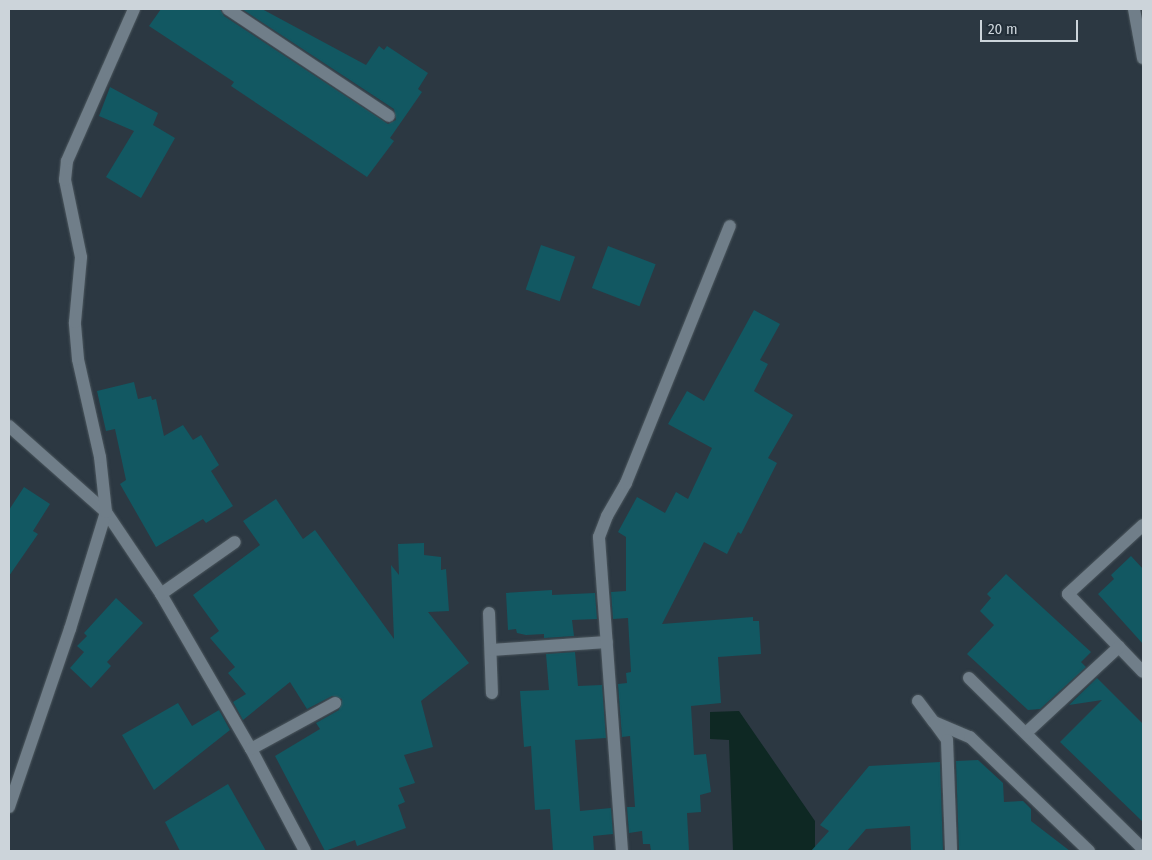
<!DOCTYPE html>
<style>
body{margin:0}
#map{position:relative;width:1152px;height:860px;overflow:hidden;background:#2c3842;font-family:"Fira Sans Condensed",sans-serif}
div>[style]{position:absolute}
.water>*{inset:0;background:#0e2823}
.building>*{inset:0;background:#125862;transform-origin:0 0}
.roads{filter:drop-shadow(0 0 1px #4b565d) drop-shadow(0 0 1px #4b565d)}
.street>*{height:12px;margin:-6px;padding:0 6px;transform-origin:6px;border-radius:6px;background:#707e89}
span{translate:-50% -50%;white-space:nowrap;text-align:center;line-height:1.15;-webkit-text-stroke:4px #222e38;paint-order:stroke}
.frame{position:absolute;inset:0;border:10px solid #ccd4da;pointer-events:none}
.scale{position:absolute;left:980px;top:20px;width:98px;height:22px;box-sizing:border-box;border:2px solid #ccd4da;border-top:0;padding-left:6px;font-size:15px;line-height:18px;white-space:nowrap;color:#ccd4da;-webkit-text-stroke:4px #222e38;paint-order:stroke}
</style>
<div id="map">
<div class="water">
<i style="clip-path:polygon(739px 711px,815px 821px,815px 851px,733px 851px,729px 740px,710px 739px,710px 712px)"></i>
</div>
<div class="building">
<i style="clip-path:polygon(161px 9px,220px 9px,224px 16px,388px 124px,396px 120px,394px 109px,242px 9px,262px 9px,366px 65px,379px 46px,384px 50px,387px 46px,428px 73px,418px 89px,422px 92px,390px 138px,394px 141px,367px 177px,231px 86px,234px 82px,149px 26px)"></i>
<i style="clip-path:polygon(110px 87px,158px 113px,153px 125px,175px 138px,141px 198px,106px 177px,134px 131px,99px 116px)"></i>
<i style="left:541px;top:245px;width:36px;height:47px;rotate:19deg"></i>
<i style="left:608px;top:246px;width:51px;height:45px;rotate:21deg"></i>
<i style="clip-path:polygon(754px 310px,780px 324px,760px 360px,768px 364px,754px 391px,793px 415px,768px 458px,777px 463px,741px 534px,738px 532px,727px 554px,704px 542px,662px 624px,753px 617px,753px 621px,759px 621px,761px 654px,718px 657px,721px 703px,691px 706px,694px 755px,706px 754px,711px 792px,700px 795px,701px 812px,687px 813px,689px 851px,651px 851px,650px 844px,643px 844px,642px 831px,629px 833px,627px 807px,635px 807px,630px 736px,622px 737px,618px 684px,627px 683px,626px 673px,631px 672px,628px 618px,613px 619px,611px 592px,626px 591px,626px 537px,618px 532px,637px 497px,665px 513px,676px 492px,688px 499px,712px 448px,668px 424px,687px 391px,704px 401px)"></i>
<i style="clip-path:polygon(134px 382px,138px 399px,151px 396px,152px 400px,156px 399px,164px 436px,183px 425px,193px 440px,201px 435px,219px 465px,211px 471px,233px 506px,206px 523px,203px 519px,156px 547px,120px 484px,126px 480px,115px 429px,106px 431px,97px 391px)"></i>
<i style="clip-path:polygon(24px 487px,50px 504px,33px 531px,38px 534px,9px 576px,9px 510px)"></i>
<i style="clip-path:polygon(276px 499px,303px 539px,315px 530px,394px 639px,391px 565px,399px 575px,398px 544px,424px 543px,424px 555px,441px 557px,441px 570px,446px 569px,449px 611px,428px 612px,469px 663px,421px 701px,433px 747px,404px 755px,415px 783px,399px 788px,405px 802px,398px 805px,406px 828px,357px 846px,355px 840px,325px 851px,275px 756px,320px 729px,316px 723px,339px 710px,342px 699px,332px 696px,307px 709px,290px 682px,243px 720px,233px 702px,246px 694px,228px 673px,235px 667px,210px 638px,219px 631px,193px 595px,260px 545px,243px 521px)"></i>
<i style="clip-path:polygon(1131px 556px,1143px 569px,1143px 644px,1098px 594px,1114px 579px,1111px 575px)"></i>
<i style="clip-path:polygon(1006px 574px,1091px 652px,1081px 662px,1086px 667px,1040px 709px,1028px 710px,967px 654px,994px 625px,980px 611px,991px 598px,987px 594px)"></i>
<i style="clip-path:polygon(552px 590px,552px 595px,595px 593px,597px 619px,572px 620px,574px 636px,544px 638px,544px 634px,526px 635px,517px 633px,516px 629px,508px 630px,506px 593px)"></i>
<i style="clip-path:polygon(116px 598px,143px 623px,107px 662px,111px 666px,91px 688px,70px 668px,84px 652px,77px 646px,87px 636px,84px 633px)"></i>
<i style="clip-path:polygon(575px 652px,578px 686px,602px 685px,606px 738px,575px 740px,580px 811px,611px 808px,613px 834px,593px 836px,594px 851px,553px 851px,550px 809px,535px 810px,531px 746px,524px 747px,520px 691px,549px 690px,546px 654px)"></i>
<i style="clip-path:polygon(1097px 678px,1143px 724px,1143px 822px,1060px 742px,1102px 700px,1069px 705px)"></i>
<i style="clip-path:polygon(178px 703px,192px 726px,219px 710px,230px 730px,154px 790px,122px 735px)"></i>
<i style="clip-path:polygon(978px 760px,1003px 783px,1004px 802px,1023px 801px,1031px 809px,1031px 821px,1070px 851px,959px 851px,956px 761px)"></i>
<i style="clip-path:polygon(940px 762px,943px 851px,911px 851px,910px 826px,866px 829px,847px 851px,811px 851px,829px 831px,820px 825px,869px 766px)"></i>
<i style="clip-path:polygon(228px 784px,266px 851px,180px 851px,165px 822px)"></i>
</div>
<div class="roads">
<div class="street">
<i style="left:228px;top:9px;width:193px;rotate:33.6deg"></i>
<i style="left:1134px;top:9px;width:50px;rotate:79.6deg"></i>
<i style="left:9px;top:426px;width:130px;rotate:41.6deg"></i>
<i style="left:106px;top:512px;width:99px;rotate:56.1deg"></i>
<i style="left:161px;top:594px;width:179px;rotate:59.9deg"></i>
<i style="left:251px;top:749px;width:115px;rotate:62.1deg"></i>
<i style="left:1143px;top:525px;width:102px;rotate:137.4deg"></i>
<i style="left:1068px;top:594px;width:108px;rotate:46.1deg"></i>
<i style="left:161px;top:594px;width:90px;rotate:-35.1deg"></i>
<i style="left:489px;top:613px;width:80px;rotate:87.9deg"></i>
<i style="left:491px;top:650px;width:116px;rotate:-3.9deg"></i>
<i style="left:969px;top:678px;width:244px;rotate:44.5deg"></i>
<i style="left:918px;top:701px;width:26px;rotate:53deg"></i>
<i style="left:934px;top:722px;width:39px;rotate:23deg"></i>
<i style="left:970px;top:737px;width:165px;rotate:43.8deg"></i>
<i style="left:934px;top:722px;width:22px;rotate:54deg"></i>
<i style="left:947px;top:740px;width:111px;rotate:87.9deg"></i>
<i style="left:1026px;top:733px;width:127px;rotate:-42.8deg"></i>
<i style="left:251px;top:749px;width:96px;rotate:-28.7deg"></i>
<i style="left:9px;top:807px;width:188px;rotate:-71.1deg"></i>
<i style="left:70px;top:629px;width:122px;rotate:-72.9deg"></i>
<i style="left:106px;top:512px;width:55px;rotate:-96.2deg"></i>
<i style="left:100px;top:457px;width:100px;rotate:-102.7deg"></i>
<i style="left:78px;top:359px;width:37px;rotate:-95deg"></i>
<i style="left:75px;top:322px;width:65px;rotate:-84.7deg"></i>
<i style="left:81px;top:257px;width:79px;rotate:-101.7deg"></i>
<i style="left:65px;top:180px;width:19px;rotate:-84deg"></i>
<i style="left:67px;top:161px;width:166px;rotate:-66.2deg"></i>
<i style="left:622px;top:851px;width:315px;rotate:-94.2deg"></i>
<i style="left:599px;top:537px;width:22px;rotate:-69deg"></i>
<i style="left:607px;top:516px;width:38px;rotate:-60deg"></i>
<i style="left:626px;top:483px;width:277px;rotate:-68deg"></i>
</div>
</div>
<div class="frame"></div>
<div class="scale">20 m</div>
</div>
